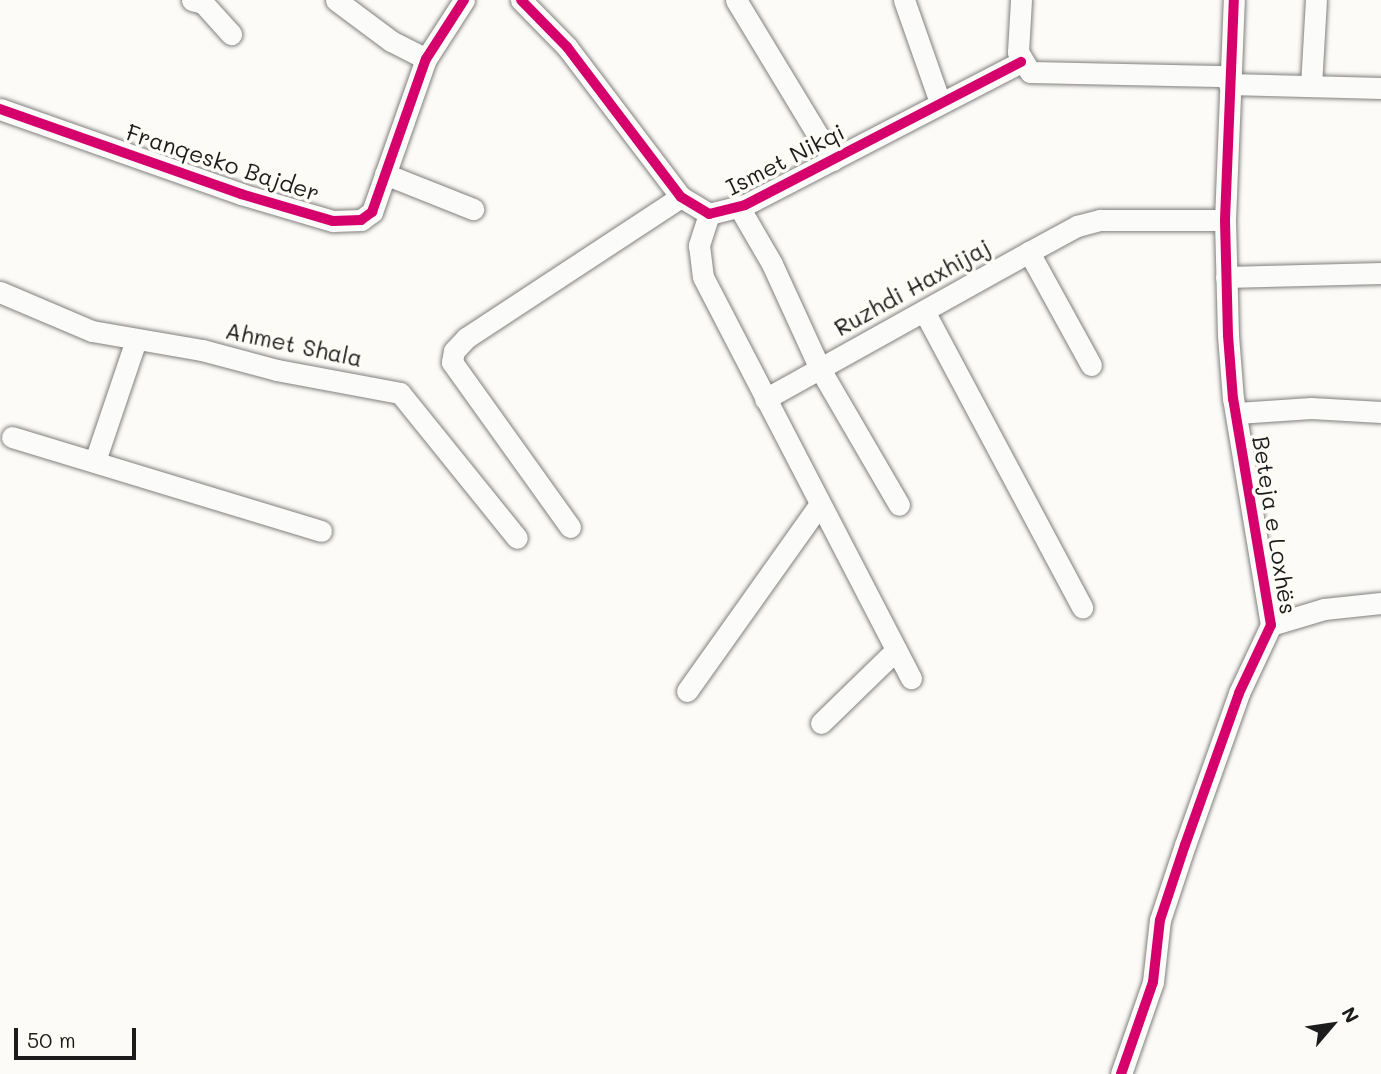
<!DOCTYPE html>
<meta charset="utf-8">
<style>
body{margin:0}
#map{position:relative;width:1381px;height:1074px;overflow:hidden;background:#fcfbf8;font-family:Mali,sans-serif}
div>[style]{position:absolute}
.roads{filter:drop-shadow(0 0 2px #81807f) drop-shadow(0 0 2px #81807f)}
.minor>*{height:21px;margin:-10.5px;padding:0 10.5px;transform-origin:10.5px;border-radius:10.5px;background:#fbfbf9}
.cycleway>*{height:10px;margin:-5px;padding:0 5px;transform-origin:5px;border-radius:5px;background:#d6006c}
span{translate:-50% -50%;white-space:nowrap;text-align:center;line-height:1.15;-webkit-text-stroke:7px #fdfcf7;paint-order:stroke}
.street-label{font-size:23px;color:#1c1c1c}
.north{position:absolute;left:1297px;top:990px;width:70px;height:70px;-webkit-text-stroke:5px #fdfcf7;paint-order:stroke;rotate:61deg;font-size:19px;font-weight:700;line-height:28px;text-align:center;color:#1c1c1c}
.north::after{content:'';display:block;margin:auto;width:24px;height:32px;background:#1c1c1c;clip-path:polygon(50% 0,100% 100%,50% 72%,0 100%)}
.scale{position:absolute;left:14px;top:1028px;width:122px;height:32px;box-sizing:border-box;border:4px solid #1c1c1c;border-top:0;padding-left:9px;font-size:21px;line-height:24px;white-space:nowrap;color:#1c1c1c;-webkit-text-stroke:5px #fdfcf7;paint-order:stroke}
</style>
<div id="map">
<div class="roads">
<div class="minor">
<i style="left:192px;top:0;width:11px;rotate:15deg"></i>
<i style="left:203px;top:3px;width:42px;rotate:47.9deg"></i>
<i style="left:336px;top:0;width:69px;rotate:36.7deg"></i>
<i style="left:391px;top:41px;width:39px;rotate:27deg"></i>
<i style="left:521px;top:0;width:66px;rotate:45.6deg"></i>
<i style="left:567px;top:47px;width:188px;rotate:52.8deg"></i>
<i style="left:681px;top:197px;width:33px;rotate:31deg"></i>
<i style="left:709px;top:214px;width:37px;rotate:-14deg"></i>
<i style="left:745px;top:205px;width:311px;rotate:-27.4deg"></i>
<i style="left:736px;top:0;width:187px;rotate:58.8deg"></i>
<i style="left:904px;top:0;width:108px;rotate:70.6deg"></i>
<i style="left:1021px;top:0;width:52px;rotate:93.3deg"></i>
<i style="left:1018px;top:52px;width:23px;rotate:59deg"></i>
<i style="left:1030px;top:72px;width:199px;rotate:1.2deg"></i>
<i style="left:1229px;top:84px;width:152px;rotate:1.5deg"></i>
<i style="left:1311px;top:86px;width:86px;rotate:-86.7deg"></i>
<i style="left:0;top:109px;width:256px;rotate:19.4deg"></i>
<i style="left:241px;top:194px;width:96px;rotate:16.4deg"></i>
<i style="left:333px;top:221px;width:28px;rotate:-2deg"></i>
<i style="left:361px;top:220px;width:14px;rotate:-36deg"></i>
<i style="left:372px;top:212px;width:162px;rotate:-70.6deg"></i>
<i style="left:426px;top:59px;width:70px;rotate:-57.2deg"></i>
<i style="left:385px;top:174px;width:95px;rotate:21.7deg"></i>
<i style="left:739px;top:207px;width:66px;rotate:59.9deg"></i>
<i style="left:772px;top:264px;width:115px;rotate:65.4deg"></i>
<i style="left:820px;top:369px;width:157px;rotate:59.8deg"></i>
<i style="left:709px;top:214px;width:33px;rotate:108deg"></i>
<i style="left:699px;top:245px;width:32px;rotate:83deg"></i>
<i style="left:703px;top:277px;width:452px;rotate:62.6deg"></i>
<i style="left:1226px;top:277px;width:155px;rotate:-1.5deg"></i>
<i style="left:0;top:292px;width:100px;rotate:23deg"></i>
<i style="left:92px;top:331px;width:112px;rotate:9.8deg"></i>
<i style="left:202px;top:350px;width:78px;rotate:14.9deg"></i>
<i style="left:277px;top:370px;width:125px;rotate:10.6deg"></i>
<i style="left:400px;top:393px;width:186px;rotate:51.1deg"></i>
<i style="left:924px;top:311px;width:336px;rotate:61.9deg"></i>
<i style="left:1091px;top:365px;width:129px;rotate:-118.8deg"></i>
<i style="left:1029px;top:252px;width:55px;rotate:-28.4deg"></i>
<i style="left:1077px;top:226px;width:24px;rotate:-15deg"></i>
<i style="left:1100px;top:220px;width:125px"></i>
<i style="left:765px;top:399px;width:302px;rotate:-29.1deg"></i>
<i style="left:1237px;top:413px;width:74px;rotate:-3.9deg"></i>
<i style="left:1311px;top:408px;width:70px;rotate:3.3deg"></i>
<i style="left:12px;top:437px;width:323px;rotate:16.9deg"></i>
<i style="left:95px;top:461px;width:128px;rotate:-71.3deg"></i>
<i style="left:570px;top:527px;width:203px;rotate:-125.6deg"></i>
<i style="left:452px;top:362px;width:11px;rotate:-80deg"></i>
<i style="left:454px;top:351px;width:18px;rotate:-47deg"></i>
<i style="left:466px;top:338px;width:257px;rotate:-33.3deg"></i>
<i style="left:1271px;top:625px;width:55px;rotate:-16.8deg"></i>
<i style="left:1324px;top:609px;width:57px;rotate:-6deg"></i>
<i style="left:687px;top:691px;width:229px;rotate:-54.6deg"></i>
<i style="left:821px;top:723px;width:105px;rotate:-44.2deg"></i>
<i style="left:1121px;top:1074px;width:97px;rotate:-70.8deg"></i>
<i style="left:1153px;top:982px;width:62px;rotate:-83.6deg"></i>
<i style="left:1160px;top:920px;width:79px;rotate:-71.6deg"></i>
<i style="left:1185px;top:845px;width:161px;rotate:-70.4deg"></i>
<i style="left:1239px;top:693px;width:75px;rotate:-64.8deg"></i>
<i style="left:1271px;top:625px;width:229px;rotate:-99.5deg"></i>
<i style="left:1233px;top:399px;width:64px;rotate:-94.5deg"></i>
<i style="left:1228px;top:335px;width:115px;rotate:-91.5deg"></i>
<i style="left:1225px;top:220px;width:220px;rotate:-87.7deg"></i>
</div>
</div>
<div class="cycleway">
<i style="left:521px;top:0;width:66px;rotate:45.6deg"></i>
<i style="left:567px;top:47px;width:188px;rotate:52.8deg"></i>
<i style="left:681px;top:197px;width:33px;rotate:31deg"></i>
<i style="left:709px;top:214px;width:37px;rotate:-14deg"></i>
<i style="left:745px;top:205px;width:311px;rotate:-27.4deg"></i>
<i style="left:0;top:109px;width:256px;rotate:19.4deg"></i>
<i style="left:241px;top:194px;width:96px;rotate:16.4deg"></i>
<i style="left:333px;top:221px;width:28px;rotate:-2deg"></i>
<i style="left:361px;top:220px;width:14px;rotate:-36deg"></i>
<i style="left:372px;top:212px;width:162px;rotate:-70.6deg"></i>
<i style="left:426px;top:59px;width:70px;rotate:-57.2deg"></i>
<i style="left:1121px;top:1074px;width:97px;rotate:-70.8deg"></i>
<i style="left:1153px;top:982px;width:62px;rotate:-83.6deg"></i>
<i style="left:1160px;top:920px;width:79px;rotate:-71.6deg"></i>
<i style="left:1185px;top:845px;width:161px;rotate:-70.4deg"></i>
<i style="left:1239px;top:693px;width:75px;rotate:-64.8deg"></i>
<i style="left:1271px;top:625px;width:229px;rotate:-99.5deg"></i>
<i style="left:1233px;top:399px;width:64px;rotate:-94.5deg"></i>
<i style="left:1228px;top:335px;width:115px;rotate:-91.5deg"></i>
<i style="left:1225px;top:220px;width:220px;rotate:-87.7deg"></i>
</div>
<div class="street-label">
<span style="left:785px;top:159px;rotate:-27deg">Ismet Nikqi</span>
<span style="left:223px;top:162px;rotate:18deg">Franqesko Bajder</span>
<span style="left:912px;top:287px;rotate:-29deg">Ruzhdi Haxhijaj</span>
<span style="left:294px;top:344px;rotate:12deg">Ahmet Shala</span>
<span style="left:1275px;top:525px;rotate:81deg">Beteja e Loxhës</span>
</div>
<div class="north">N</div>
<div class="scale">50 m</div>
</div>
